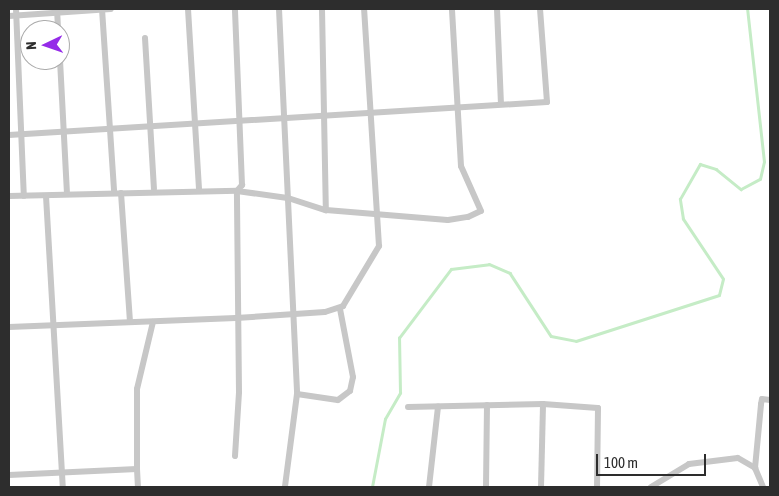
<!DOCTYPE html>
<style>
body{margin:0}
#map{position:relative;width:779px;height:496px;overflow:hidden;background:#fff;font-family:"Asap Condensed",sans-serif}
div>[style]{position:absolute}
.stream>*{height:2.5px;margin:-1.25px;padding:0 1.25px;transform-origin:1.25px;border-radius:1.25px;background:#c5ecc6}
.street>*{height:6px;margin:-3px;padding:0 3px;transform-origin:3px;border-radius:3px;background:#c7c7c7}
span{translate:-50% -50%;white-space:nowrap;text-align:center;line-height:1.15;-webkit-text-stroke:5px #fff;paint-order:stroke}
.frame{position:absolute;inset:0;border:10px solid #2d2d2d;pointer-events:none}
.north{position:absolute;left:20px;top:20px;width:50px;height:50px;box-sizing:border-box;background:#fff;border:1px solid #ababab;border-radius:50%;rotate:267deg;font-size:14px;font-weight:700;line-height:20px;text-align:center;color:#2d2d2d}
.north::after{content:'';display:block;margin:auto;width:18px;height:22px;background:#952be8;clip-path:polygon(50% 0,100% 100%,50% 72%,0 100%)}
.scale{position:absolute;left:596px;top:454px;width:110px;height:22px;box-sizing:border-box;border:2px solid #2d2d2d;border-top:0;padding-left:6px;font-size:15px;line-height:18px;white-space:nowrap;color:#2d2d2d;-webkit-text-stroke:4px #fff;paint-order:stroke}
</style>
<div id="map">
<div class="stream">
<i style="left:372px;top:487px;width:69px;rotate:-79.2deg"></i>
<i style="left:385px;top:419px;width:30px;rotate:-60deg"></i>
<i style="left:400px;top:393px;width:55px;rotate:-91deg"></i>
<i style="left:399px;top:338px;width:86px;rotate:-53deg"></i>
<i style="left:451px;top:269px;width:38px;rotate:-7deg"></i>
<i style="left:489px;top:264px;width:23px;rotate:23deg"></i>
<i style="left:510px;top:273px;width:75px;rotate:56.9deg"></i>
<i style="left:551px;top:336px;width:25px;rotate:11deg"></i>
<i style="left:576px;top:341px;width:150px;rotate:-17.8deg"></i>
<i style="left:719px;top:295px;width:16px;rotate:-76deg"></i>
<i style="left:723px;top:279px;width:72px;rotate:-123.7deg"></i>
<i style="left:683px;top:219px;width:20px;rotate:-99deg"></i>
<i style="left:680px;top:199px;width:40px;rotate:-60.3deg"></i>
<i style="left:700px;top:164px;width:17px;rotate:17deg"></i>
<i style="left:716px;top:169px;width:32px;rotate:39deg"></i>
<i style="left:741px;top:189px;width:21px;rotate:-28deg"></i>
<i style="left:760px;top:179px;width:17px;rotate:-77deg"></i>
<i style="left:764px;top:162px;width:154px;rotate:-96.3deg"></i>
</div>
<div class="street">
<i style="left:16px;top:9px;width:187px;rotate:87.6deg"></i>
<i style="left:57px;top:9px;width:21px;rotate:87deg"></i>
<i style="left:102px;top:9px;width:183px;rotate:86.2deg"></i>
<i style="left:188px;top:9px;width:180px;rotate:86.5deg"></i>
<i style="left:279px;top:9px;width:385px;rotate:87.3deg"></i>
<i style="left:297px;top:394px;width:94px;rotate:97.4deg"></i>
<i style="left:322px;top:9px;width:201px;rotate:88.9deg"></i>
<i style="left:497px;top:9px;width:95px;rotate:87.6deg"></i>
<i style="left:9px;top:16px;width:102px;rotate:-3.9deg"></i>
<i style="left:145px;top:38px;width:151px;rotate:86.6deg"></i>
<i style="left:60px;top:60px;width:134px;rotate:87deg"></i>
<i style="left:9px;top:135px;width:539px;rotate:-3.51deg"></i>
<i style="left:547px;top:102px;width:93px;rotate:-94.3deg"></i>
<i style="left:121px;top:193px;width:128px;rotate:86deg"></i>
<i style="left:9px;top:196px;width:228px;rotate:-1.3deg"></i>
<i style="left:237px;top:191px;width:51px;rotate:7.8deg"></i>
<i style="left:288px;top:198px;width:40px;rotate:18deg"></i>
<i style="left:326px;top:210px;width:122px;rotate:4.7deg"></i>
<i style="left:448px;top:220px;width:20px;rotate:-9deg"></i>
<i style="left:468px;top:217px;width:14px;rotate:-25deg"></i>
<i style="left:481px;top:211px;width:49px;rotate:-114deg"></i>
<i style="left:461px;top:166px;width:157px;rotate:-93.3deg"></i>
<i style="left:46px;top:196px;width:291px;rotate:86.7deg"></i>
<i style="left:9px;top:327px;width:227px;rotate:-2.3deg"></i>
<i style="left:236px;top:318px;width:89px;rotate:-3.9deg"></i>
<i style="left:325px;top:312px;width:19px;rotate:-18deg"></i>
<i style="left:343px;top:306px;width:70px;rotate:-59deg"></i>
<i style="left:379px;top:246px;width:237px;rotate:-93.6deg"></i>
<i style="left:297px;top:394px;width:41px;rotate:8.3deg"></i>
<i style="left:338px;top:400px;width:15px;rotate:-37deg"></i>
<i style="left:350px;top:391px;width:14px;rotate:-78deg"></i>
<i style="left:353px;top:377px;width:69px;rotate:-100.8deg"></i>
<i style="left:408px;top:407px;width:135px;rotate:-1.3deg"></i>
<i style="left:543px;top:404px;width:55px;rotate:4.2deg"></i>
<i style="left:598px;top:408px;width:79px;rotate:90.7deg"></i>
<i style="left:235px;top:456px;width:64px;rotate:-86.4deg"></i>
<i style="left:239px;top:392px;width:201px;rotate:-90.6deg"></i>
<i style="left:237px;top:191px;width:8px;rotate:-50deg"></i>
<i style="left:242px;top:185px;width:176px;rotate:-92.3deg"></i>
<i style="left:755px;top:468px;width:64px;rotate:-84.6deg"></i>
<i style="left:761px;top:404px;width:5px;rotate:-79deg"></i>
<i style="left:762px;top:399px;width:8px;rotate:7deg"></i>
<i style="left:137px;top:469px;width:80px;rotate:-90deg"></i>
<i style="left:137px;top:389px;width:69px;rotate:-76.6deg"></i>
<i style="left:9px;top:475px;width:128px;rotate:-2.7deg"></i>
<i style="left:137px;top:469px;width:18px;rotate:87deg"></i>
<i style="left:429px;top:487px;width:81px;rotate:-83.6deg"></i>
<i style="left:486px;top:487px;width:82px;rotate:-89.3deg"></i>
<i style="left:541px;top:487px;width:83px;rotate:-88.6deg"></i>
<i style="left:651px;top:487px;width:44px;rotate:-31.2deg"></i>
<i style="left:689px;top:464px;width:49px;rotate:-7deg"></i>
<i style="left:738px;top:458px;width:20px;rotate:30deg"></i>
<i style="left:755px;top:468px;width:21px;rotate:67deg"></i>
</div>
<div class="frame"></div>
<div class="north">N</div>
<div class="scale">100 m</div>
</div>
